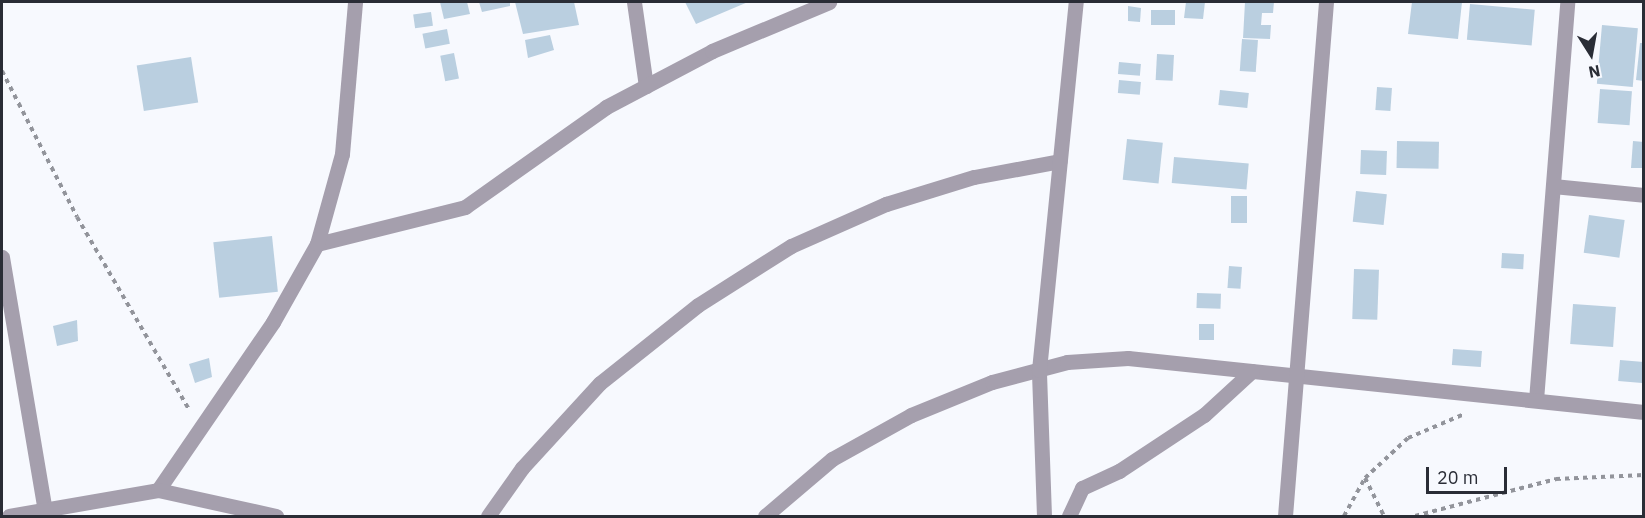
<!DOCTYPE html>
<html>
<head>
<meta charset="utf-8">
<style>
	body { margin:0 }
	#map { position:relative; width:1645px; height:518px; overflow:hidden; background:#f7f9fe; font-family:"IBM Plex Sans",sans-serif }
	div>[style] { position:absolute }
	.building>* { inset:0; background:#bacfe0; transform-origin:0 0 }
	.path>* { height:4px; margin-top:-2px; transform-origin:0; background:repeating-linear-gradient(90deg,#92949b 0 4.5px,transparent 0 9px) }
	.street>* { height:15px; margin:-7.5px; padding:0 7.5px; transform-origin:7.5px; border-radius:7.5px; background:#a59fad }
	span { translate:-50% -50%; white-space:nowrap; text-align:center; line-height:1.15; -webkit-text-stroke:4.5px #f7f9fe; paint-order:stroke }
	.frame { position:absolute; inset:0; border:3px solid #2a2d36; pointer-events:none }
	.north { position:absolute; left:1561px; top:24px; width:60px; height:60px; -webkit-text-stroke:4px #f7f9fe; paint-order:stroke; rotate:169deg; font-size:16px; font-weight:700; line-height:24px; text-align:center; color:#2a2d36 }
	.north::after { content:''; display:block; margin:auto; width:21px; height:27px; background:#2a2d36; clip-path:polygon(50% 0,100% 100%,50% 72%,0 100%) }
	.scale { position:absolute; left:1426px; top:467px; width:81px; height:27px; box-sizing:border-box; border:3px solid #2a2d36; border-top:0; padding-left:8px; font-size:18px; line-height:21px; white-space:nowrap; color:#2a2d36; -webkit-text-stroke:4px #f7f9fe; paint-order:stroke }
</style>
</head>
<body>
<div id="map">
	<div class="building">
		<div style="clip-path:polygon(440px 2px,467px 2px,470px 14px,444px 19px)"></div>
		<div style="clip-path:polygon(479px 2px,510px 2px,510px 6px,482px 12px)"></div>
		<div style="clip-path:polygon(515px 2px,574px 2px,579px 25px,523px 34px)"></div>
		<div style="clip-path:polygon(685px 2px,748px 2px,696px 24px)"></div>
		<div style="clip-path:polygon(1186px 2px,1205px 2px,1203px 19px,1184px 18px)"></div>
		<div style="clip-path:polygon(1245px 2px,1274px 2px,1273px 13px,1262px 13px,1261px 25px,1271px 25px,1270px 39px,1243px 38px)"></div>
		<div style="clip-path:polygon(1412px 2px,1462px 2px,1458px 39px,1408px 34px)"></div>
		<div style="left:1470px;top:4px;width:65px;height:36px;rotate:5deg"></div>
		<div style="clip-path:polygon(1128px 6px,1141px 8px,1140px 22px,1128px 21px)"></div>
		<div style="left:1151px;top:10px;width:24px;height:15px"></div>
		<div style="left:431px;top:12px;width:14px;height:18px;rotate:82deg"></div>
		<div style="left:1602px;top:25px;width:36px;height:59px;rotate:5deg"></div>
		<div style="left:447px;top:29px;width:15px;height:25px;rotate:79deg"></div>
		<div style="clip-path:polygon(550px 35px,554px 50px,528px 58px,525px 40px)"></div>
		<div style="left:1242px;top:39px;width:16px;height:32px;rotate:4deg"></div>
		<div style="clip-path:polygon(1640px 43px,1644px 43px,1644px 81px,1636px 80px)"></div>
		<div style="left:454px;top:53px;width:26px;height:14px;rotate:79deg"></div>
		<div style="left:1157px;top:54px;width:17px;height:26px;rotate:3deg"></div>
		<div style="left:191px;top:57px;width:46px;height:55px;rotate:81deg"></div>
		<div style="left:1119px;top:62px;width:22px;height:12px;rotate:5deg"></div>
		<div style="left:1119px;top:80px;width:22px;height:13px;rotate:5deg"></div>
		<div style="left:1377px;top:87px;width:15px;height:23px;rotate:4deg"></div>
		<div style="left:1600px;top:89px;width:32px;height:34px;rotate:4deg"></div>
		<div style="left:1220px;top:90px;width:29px;height:15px;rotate:6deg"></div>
		<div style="left:1127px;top:139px;width:36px;height:41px;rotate:6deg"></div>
		<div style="left:1397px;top:141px;width:42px;height:27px;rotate:1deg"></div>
		<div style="clip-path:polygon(1633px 141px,1644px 142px,1644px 168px,1631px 168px)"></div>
		<div style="left:1361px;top:150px;width:26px;height:24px;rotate:2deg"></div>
		<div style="left:1174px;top:157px;width:75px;height:26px;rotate:5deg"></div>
		<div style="left:1356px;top:191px;width:31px;height:31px;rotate:6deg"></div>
		<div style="left:1231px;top:196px;width:16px;height:27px"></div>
		<div style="left:1589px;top:215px;width:36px;height:38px;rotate:8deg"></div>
		<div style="left:272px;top:236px;width:56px;height:59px;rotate:84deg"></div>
		<div style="left:1502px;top:253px;width:22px;height:15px;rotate:3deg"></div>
		<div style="left:1229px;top:266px;width:13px;height:22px;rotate:4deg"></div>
		<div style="left:1354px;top:269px;width:25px;height:50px;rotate:2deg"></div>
		<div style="left:1197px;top:293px;width:24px;height:15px;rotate:2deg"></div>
		<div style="left:1573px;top:304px;width:43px;height:40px;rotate:4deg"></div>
		<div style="clip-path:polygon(77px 320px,78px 341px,57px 346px,53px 326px)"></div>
		<div style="left:1199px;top:324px;width:15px;height:16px"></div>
		<div style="left:1453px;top:349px;width:29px;height:16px;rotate:4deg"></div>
		<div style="clip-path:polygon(209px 358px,212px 377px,195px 383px,189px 364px)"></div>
		<div style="left:1620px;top:360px;width:24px;height:21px;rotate:5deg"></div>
	</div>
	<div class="path">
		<div style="left:2px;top:71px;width:164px;rotate:62.8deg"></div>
		<div style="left:77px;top:217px;width:221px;rotate:59.8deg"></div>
		<div style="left:1365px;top:478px;width:42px;rotate:63.4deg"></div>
		<div style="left:1344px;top:516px;width:43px;rotate:-61.1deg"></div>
		<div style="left:1365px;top:478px;width:59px;rotate:-42.9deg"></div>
		<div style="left:1408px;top:438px;width:59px;rotate:-23.1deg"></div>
		<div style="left:1415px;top:516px;width:146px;rotate:-14.7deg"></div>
		<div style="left:1556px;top:479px;width:88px;rotate:-2.6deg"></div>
	</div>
	<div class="street">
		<div style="left:634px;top:2px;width:85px;rotate:81.9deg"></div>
		<div style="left:1553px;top:186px;width:91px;rotate:5.6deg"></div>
		<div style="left:317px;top:244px;width:153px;rotate:-14deg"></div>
		<div style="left:465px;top:207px;width:173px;rotate:-35.3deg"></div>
		<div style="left:606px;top:107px;width:120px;rotate:-27.8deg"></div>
		<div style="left:712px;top:51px;width:127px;rotate:-22.7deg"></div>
		<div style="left:2px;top:257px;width:263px;rotate:80.4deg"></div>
		<div style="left:1536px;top:400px;width:399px;rotate:-85.5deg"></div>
		<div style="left:158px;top:490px;width:204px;rotate:-55.6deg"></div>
		<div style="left:273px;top:322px;width:90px;rotate:-60.6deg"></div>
		<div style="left:317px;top:244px;width:93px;rotate:-74.5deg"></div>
		<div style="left:342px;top:154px;width:153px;rotate:-85.1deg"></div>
		<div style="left:9px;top:516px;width:151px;rotate:-9.9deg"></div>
		<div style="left:158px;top:490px;width:121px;rotate:12.4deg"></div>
		<div style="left:488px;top:516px;width:59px;rotate:-54.7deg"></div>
		<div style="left:522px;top:468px;width:115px;rotate:-47.5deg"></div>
		<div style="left:600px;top:383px;width:125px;rotate:-38.5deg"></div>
		<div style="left:698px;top:305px;width:110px;rotate:-32.4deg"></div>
		<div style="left:791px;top:246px;width:104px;rotate:-23.9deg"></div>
		<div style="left:886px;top:204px;width:92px;rotate:-17.1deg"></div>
		<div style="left:974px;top:177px;width:87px;rotate:-10.5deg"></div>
		<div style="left:765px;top:516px;width:88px;rotate:-40.4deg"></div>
		<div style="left:832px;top:459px;width:90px;rotate:-29.1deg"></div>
		<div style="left:911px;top:415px;width:87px;rotate:-22.2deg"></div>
		<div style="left:992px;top:382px;width:78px;rotate:-14.9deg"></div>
		<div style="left:1067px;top:362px;width:61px;rotate:-3.8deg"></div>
		<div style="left:1128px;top:358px;width:519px;rotate:5.97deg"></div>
		<div style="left:1044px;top:516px;width:146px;rotate:-92deg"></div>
		<div style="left:1039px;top:370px;width:370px;rotate:-84.3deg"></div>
		<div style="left:1069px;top:516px;width:31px;rotate:-65deg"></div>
		<div style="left:1082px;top:488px;width:41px;rotate:-24.7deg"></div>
		<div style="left:1119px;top:471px;width:102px;rotate:-33.4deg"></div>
		<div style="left:1204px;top:415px;width:65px;rotate:-42.5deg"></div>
		<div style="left:1285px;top:516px;width:516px;rotate:-85.44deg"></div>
	</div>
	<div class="frame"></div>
	<div class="north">N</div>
	<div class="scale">20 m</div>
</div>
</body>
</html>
